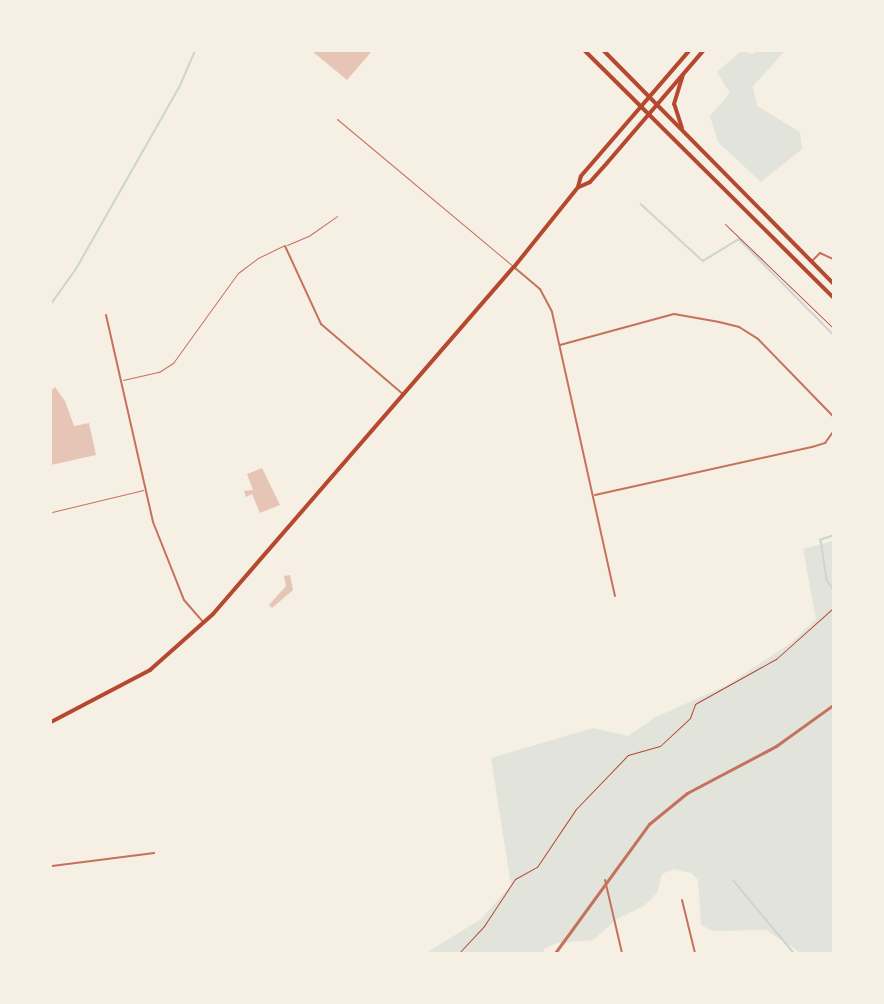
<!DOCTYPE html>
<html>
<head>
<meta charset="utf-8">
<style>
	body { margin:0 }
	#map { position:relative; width:884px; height:1004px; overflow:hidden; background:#f6efe4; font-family:"Public Sans",sans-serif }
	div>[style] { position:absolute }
	.green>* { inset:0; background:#e2e4dc }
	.stream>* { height:1.5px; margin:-0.75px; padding:0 0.75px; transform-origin:0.75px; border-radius:0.75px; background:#c9d6d2 }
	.building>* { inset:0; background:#e6c5b7 }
	.path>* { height:1px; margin:-0.5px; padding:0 0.5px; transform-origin:0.5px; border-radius:0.5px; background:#b5482f }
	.service>* { height:1px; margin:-0.5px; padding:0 0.5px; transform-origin:0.5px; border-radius:0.5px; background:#c5725c }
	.minor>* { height:2px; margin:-1px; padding:0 1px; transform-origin:1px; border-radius:1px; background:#c5725c }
	.tertiary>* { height:3px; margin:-1.5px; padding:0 1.5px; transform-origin:1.5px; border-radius:1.5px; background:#c5725c }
	.primary>* { height:4px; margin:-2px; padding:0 2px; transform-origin:2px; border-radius:2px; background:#b5482f }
	.trunk>* { height:4px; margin:-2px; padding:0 2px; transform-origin:2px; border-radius:2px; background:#b5482f }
	span { translate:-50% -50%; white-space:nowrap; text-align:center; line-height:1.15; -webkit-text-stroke:6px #f6efe4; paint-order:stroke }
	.frame { position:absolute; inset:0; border:52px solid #f6efe4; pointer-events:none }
</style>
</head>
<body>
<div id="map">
	<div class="green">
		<div style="clip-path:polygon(741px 51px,753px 54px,755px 51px,785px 51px,753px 86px,757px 106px,800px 132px,802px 149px,761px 182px,718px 142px,710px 116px,730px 93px,717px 72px)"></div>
		<div style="clip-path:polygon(833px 541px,833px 953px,801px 953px,766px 930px,713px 931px,701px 925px,698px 880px,691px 873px,674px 869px,662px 874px,657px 893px,644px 906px,617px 919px,593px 940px,558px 943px,545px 948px,543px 953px,426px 953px,481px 919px,511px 885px,491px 758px,593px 728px,628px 736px,654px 718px,727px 685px,791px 643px,816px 619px,803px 549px)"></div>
	</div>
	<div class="stream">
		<div style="left:641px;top:204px;width:84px;rotate:42.6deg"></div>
		<div style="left:703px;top:261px;width:42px;rotate:-31.4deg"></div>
		<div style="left:739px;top:239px;width:134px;rotate:45.3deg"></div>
		<div style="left:51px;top:304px;width:43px;rotate:-54.5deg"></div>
		<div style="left:76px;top:269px;width:208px;rotate:-60.4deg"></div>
		<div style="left:179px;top:88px;width:40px;rotate:-66.6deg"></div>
		<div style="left:833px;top:536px;width:13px;rotate:162deg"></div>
		<div style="left:821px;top:540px;width:40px;rotate:81.5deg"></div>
		<div style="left:827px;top:580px;width:11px;rotate:56deg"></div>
		<div style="left:734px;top:881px;width:94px;rotate:50.2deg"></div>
	</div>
	<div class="building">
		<div style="clip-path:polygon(312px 51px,372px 51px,347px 80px)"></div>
		<div style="clip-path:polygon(55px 387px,65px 401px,74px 426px,89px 423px,96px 455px,51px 465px,51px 391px)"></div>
		<div style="clip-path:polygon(262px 468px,280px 505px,260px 513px,252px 494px,246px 497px,244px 491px,253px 490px,247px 474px)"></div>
		<div style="clip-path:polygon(290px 575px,293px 590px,272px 608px,269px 605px,286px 586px,284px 576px)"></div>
	</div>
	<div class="path">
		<div style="left:725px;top:224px;width:150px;rotate:43.9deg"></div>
		<div style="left:459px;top:953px;width:37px;rotate:-47deg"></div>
		<div style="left:484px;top:926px;width:56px;rotate:-56.6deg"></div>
		<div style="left:515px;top:879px;width:25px;rotate:-29deg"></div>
		<div style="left:537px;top:867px;width:70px;rotate:-56.1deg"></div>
		<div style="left:576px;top:809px;width:75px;rotate:-46.1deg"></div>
		<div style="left:628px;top:755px;width:33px;rotate:-16deg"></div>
		<div style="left:660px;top:746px;width:41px;rotate:-43deg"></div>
		<div style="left:690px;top:718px;width:15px;rotate:-70deg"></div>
		<div style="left:695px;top:704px;width:93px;rotate:-29.1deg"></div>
		<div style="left:776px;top:659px;width:76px;rotate:-41.8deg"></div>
	</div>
	<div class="service">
		<div style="left:337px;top:119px;width:229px;rotate:39.9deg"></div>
		<div style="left:287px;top:245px;width:25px;rotate:-23deg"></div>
		<div style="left:310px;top:235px;width:33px;rotate:-35deg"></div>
		<div style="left:123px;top:380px;width:37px;rotate:-13deg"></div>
		<div style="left:159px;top:372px;width:17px;rotate:-33deg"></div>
		<div style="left:173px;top:363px;width:111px;rotate:-54.2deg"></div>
		<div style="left:238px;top:273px;width:25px;rotate:-37deg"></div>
		<div style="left:258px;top:258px;width:28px;rotate:-26deg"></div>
		<div style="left:52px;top:512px;width:94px;rotate:-13.6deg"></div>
	</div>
	<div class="minor">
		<div style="left:285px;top:246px;width:86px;rotate:65.2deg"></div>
		<div style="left:321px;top:324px;width:108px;rotate:40.5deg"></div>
		<div style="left:811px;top:262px;width:13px;rotate:-45deg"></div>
		<div style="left:820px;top:253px;width:14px;rotate:25deg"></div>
		<div style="left:515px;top:268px;width:33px;rotate:40deg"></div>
		<div style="left:540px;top:289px;width:26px;rotate:62deg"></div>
		<div style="left:552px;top:312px;width:291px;rotate:77.5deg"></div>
		<div style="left:106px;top:315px;width:212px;rotate:77.2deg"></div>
		<div style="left:153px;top:522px;width:84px;rotate:68.3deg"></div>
		<div style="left:184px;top:600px;width:30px;rotate:49deg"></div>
		<div style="left:560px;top:345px;width:118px;rotate:-15.2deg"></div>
		<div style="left:674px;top:314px;width:46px;rotate:10.1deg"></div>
		<div style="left:719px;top:322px;width:21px;rotate:14deg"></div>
		<div style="left:739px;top:327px;width:22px;rotate:32deg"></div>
		<div style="left:758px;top:339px;width:107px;rotate:45.8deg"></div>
		<div style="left:595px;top:495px;width:222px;rotate:-12.5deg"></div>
		<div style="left:812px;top:447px;width:14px;rotate:-17deg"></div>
		<div style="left:825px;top:443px;width:14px;rotate:-54deg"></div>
		<div style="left:51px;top:858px;width:18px;rotate:90deg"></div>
		<div style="left:52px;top:866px;width:103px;rotate:-7.3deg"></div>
		<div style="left:605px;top:880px;width:75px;rotate:76.9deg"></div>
		<div style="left:682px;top:900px;width:55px;rotate:76.2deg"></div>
	</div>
	<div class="tertiary">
		<div style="left:555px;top:953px;width:160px;rotate:-53.9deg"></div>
		<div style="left:649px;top:824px;width:49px;rotate:-39.2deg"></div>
		<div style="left:687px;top:793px;width:101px;rotate:-27.8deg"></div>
		<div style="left:776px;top:746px;width:70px;rotate:-35.7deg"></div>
	</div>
	<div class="primary">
		<div style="left:579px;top:187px;width:12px;rotate:-24deg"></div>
		<div style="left:590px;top:182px;width:25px;rotate:-48deg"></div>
		<div style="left:607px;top:163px;width:148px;rotate:-49.4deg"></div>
		<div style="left:51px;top:722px;width:112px;rotate:-27.7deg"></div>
		<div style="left:150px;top:670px;width:84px;rotate:-41.6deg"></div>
		<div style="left:213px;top:614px;width:459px;rotate:-49.1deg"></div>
		<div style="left:514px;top:267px;width:102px;rotate:-51.3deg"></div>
		<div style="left:578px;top:187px;width:11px;rotate:-75deg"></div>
		<div style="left:581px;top:176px;width:165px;rotate:-49.2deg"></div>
	</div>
	<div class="trunk">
		<div style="left:585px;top:51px;width:349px;rotate:44.8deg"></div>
		<div style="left:604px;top:51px;width:326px;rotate:45.4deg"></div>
		<div style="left:682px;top:128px;width:25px;rotate:-108deg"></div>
		<div style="left:674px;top:104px;width:30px;rotate:-73deg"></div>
	</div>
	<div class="frame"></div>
</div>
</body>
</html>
